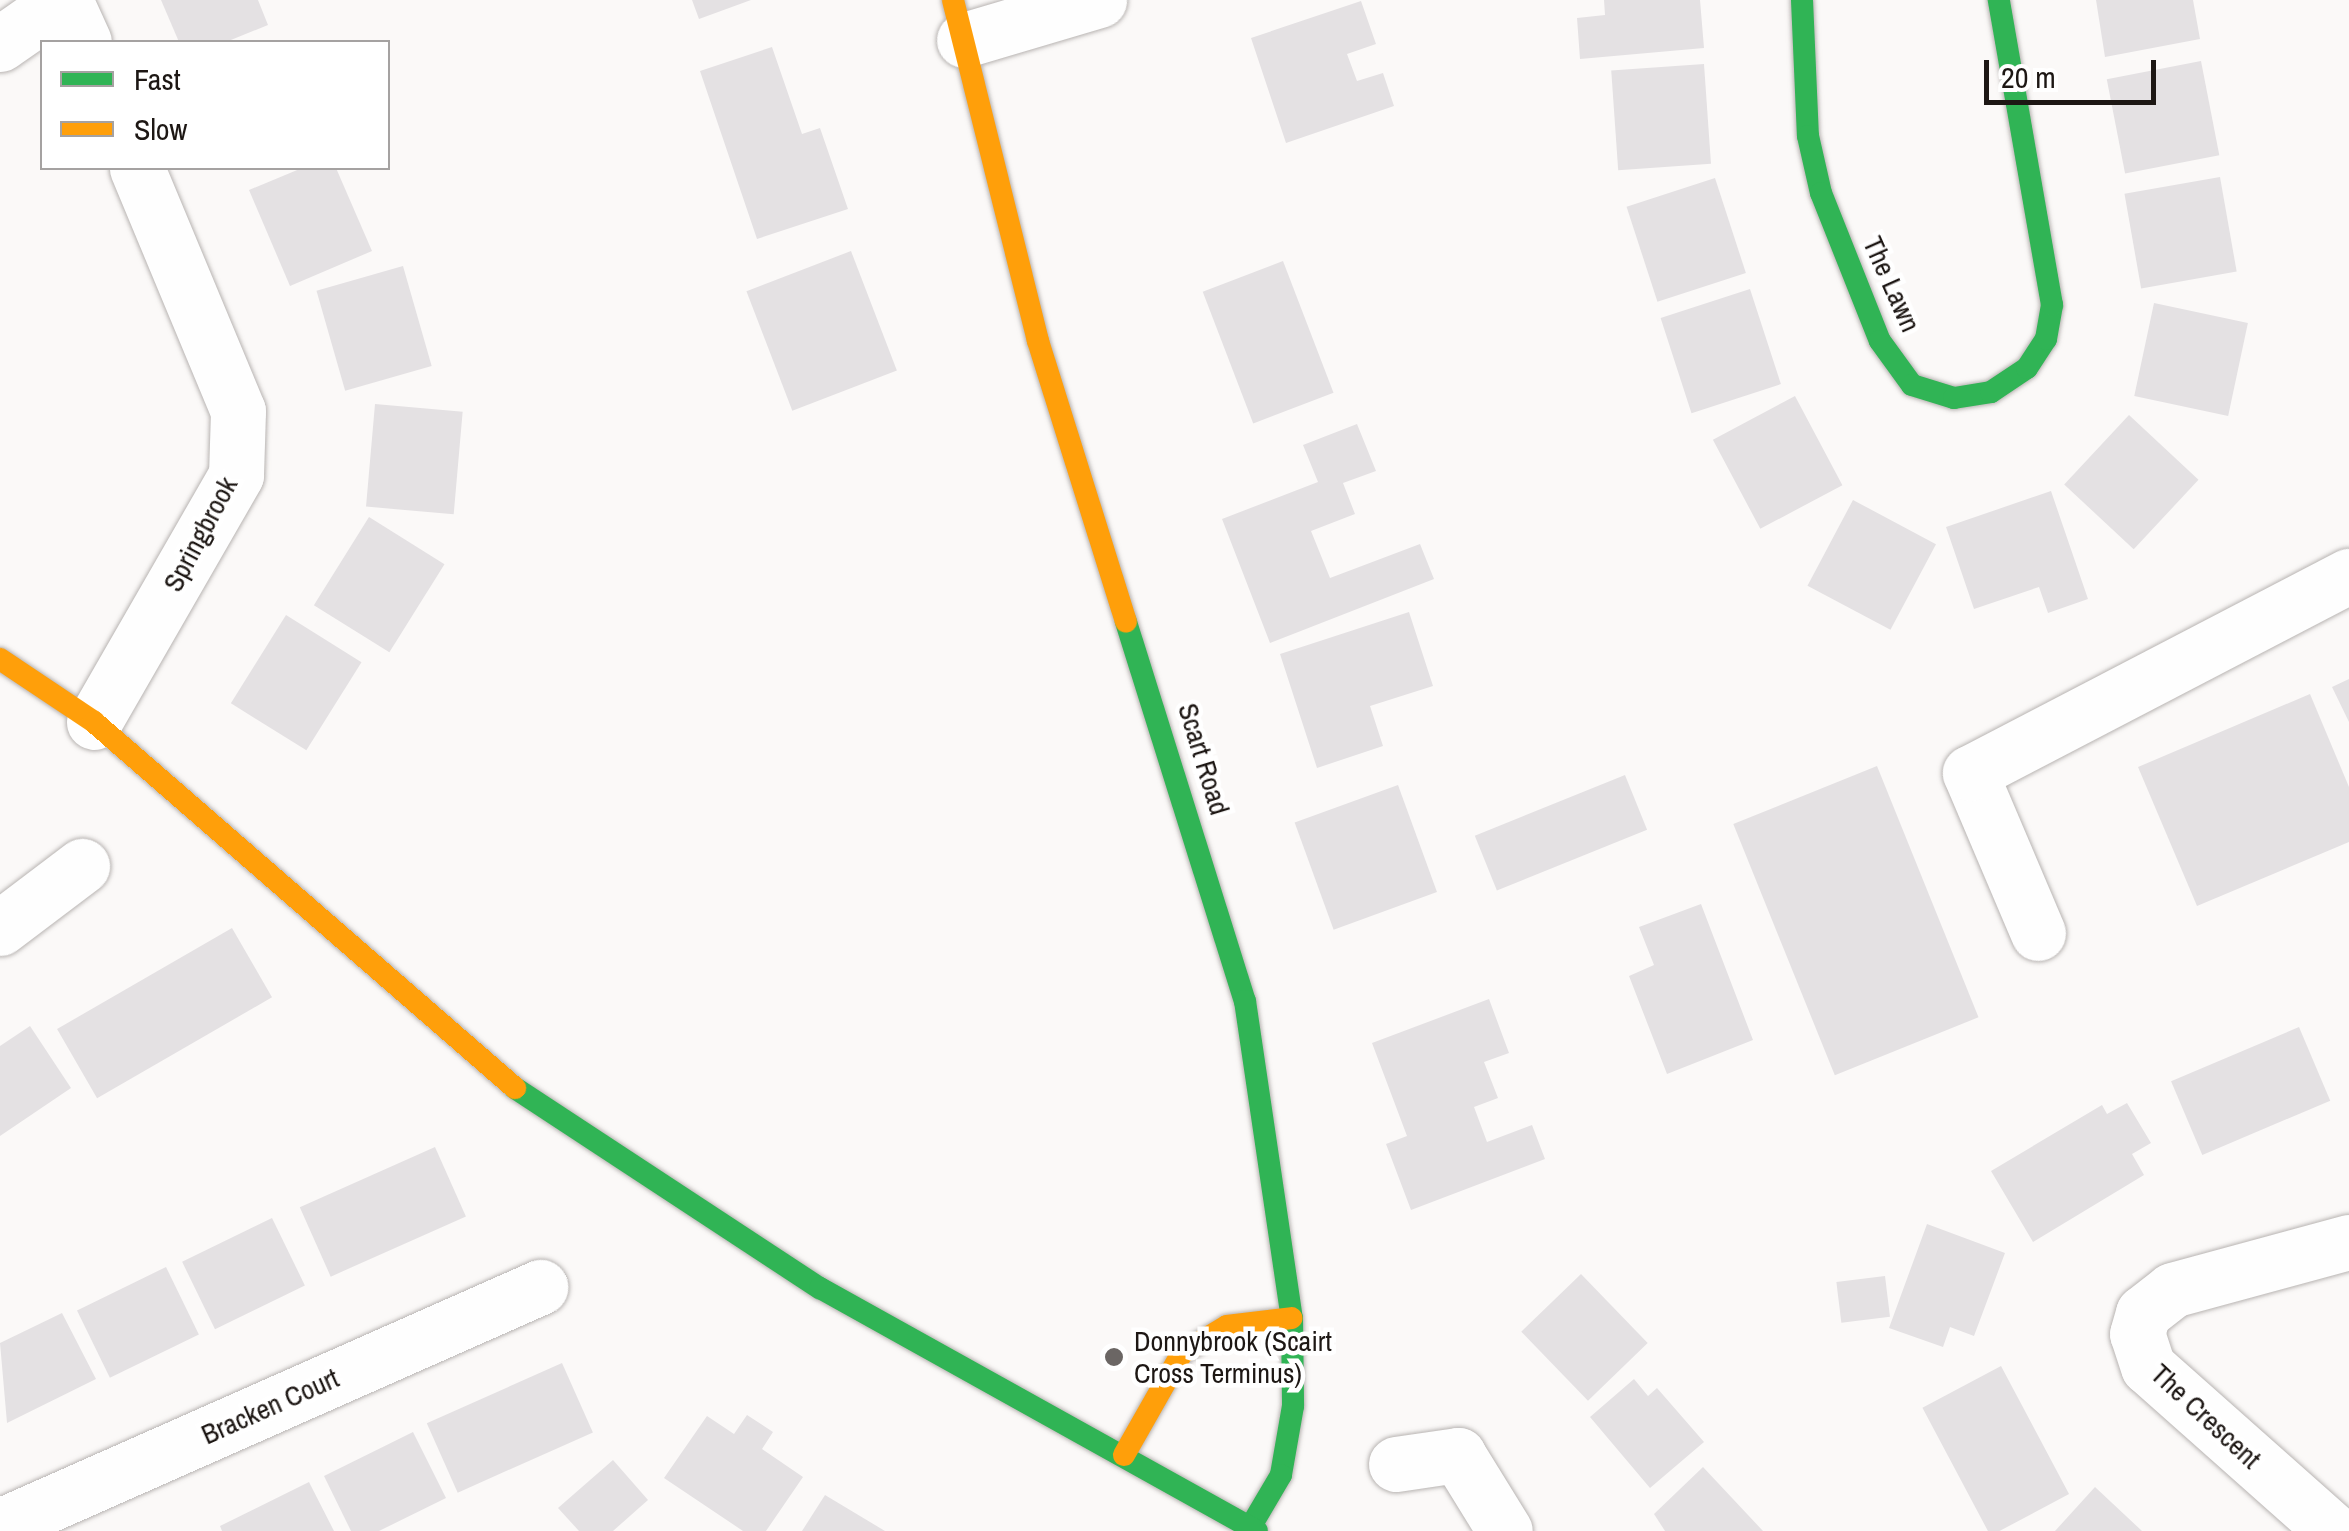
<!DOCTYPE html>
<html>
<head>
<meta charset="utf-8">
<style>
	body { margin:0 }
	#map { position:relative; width:2349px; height:1531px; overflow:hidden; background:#fbf9f8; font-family:"Archivo Narrow",sans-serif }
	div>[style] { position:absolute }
	.building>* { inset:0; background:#e4e1e3; transform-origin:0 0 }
	.roads { filter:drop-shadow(0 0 2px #b8b4b2) drop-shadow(0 0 2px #b8b4b2) }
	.street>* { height:55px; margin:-27.5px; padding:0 27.5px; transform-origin:27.5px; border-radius:27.5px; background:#fefefe }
	.fast>* { height:22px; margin:-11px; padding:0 11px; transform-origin:11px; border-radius:11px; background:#30b455 }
	.slow>* { height:22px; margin:-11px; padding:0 11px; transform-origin:11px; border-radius:11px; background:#ff9f0a }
	.dots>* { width:28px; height:28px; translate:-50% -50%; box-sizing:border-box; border:5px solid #fff; border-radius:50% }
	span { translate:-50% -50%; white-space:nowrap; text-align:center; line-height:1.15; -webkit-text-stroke:9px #fff; paint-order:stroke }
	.street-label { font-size:28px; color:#1d1714 }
	.poi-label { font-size:28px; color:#1d1714 }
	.left { translate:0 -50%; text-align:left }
	.legend { position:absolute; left:40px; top:40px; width:350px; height:130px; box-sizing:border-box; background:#fff; border:2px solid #a5a2a1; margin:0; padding:12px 18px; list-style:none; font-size:30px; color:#1d1714 }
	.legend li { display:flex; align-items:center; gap:20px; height:50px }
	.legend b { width:50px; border:2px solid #a5a2a1 }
	.scale { position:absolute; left:1984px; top:60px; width:172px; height:45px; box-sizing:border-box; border:5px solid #1d1714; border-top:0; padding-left:12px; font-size:30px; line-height:35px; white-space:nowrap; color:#1d1714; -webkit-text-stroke:8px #fff; paint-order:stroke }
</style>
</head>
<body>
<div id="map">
	<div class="building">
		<div style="clip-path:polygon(161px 0,258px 0,268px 25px,226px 42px,179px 42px)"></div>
		<div style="clip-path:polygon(692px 0,751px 0,699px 19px)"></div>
		<div style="clip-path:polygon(1604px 0,1700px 0,1704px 48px,1580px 59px,1577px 18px,1605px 15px)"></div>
		<div style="clip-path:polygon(2096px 0,2193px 0,2200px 39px,2105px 57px)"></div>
		<div style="clip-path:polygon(1361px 1px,1376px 44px,1347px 54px,1357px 81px,1383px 73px,1394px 106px,1286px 143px,1251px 38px)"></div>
		<div style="clip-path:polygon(772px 47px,802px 134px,820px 128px,848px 209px,757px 239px,700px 71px)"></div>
		<div style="left:2201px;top:61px;width:96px;height:96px;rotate:79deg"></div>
		<div style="left:1704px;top:64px;width:100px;height:93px;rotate:86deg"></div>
		<div style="clip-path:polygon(302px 168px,336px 168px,372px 251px,290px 286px,249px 190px)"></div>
		<div style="left:2220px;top:177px;width:96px;height:97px;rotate:80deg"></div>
		<div style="left:1715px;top:178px;width:100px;height:93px;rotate:72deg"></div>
		<div style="left:851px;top:251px;width:128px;height:112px;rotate:69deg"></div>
		<div style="left:1283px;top:261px;width:141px;height:86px;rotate:69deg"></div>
		<div style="left:403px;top:266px;width:104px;height:90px;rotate:74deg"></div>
		<div style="left:1750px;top:289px;width:100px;height:94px;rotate:72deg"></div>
		<div style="left:2154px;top:303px;width:96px;height:95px;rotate:12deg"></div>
		<div style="left:1795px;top:396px;width:101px;height:93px;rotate:62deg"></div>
		<div style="left:375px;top:404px;width:88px;height:103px;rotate:5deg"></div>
		<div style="left:2129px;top:415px;width:95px;height:95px;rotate:43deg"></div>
		<div style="clip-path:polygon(1357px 424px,1376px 471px,1343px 483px,1355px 514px,1311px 531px,1330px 578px,1420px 544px,1434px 579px,1270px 643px,1222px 519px,1318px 482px,1303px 445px)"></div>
		<div style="clip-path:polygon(2051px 491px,2088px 599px,2048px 613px,2039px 587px,1974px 609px,1946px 527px)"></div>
		<div style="left:1853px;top:500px;width:94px;height:97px;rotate:28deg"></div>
		<div style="left:369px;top:517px;width:89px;height:104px;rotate:32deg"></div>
		<div style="clip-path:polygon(1409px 612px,1433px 686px,1370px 706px,1383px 746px,1317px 768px,1280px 654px)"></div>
		<div style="left:286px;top:615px;width:89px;height:104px;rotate:32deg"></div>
		<div style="clip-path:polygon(2349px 679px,2349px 722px,2332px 687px)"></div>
		<div style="clip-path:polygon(2310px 694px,2349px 787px,2349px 842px,2197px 906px,2138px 767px)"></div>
		<div style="left:1877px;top:766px;width:271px;height:155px;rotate:68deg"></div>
		<div style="left:1625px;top:775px;width:59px;height:162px;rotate:68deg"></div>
		<div style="left:1398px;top:785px;width:114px;height:110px;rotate:70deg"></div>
		<div style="clip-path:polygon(1701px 904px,1753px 1040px,1667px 1074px,1629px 976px,1654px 965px,1639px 927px)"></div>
		<div style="left:232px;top:928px;width:80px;height:202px;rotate:60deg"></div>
		<div style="clip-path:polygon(1489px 999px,1509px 1053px,1484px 1062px,1498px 1098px,1474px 1107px,1487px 1142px,1532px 1125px,1545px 1159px,1411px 1210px,1386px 1144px,1407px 1136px,1372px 1043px)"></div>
		<div style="clip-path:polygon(30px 1026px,71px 1088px,0 1136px,0 1046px)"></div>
		<div style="left:2299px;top:1027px;width:80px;height:139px;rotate:67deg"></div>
		<div style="clip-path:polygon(2127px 1103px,2151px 1143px,2132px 1154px,2144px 1175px,2033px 1242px,1991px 1171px,2102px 1105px,2107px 1114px)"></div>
		<div style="left:435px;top:1147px;width:76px;height:148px;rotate:66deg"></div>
		<div style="left:272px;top:1218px;width:75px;height:100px;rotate:64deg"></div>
		<div style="clip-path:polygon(1927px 1224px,2005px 1253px,1974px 1336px,1950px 1327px,1943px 1347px,1889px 1328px)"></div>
		<div style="left:166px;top:1267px;width:75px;height:99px;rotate:64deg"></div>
		<div style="left:1581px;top:1274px;width:96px;height:83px;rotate:46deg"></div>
		<div style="left:1885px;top:1276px;width:41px;height:49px;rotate:83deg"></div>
		<div style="clip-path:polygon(62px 1313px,96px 1379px,7px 1423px,0 1343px)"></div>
		<div style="left:562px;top:1363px;width:76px;height:148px;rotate:66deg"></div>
		<div style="left:2001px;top:1366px;width:145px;height:89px;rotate:62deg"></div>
		<div style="clip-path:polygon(1634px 1379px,1648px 1396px,1657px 1388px,1704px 1442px,1650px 1488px,1590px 1417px)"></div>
		<div style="clip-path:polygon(747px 1415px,773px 1432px,762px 1449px,803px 1477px,766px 1531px,743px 1531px,664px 1478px,707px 1416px,734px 1434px)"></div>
		<div style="clip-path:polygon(413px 1432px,446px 1498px,379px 1531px,351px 1531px,324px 1476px)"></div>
		<div style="clip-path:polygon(613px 1460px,648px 1500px,613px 1531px,579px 1531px,558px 1508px)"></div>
		<div style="clip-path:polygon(1703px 1467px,1763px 1531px,1665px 1531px,1654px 1514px)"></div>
		<div style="clip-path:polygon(309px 1482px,334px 1531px,222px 1531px,220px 1526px)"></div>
		<div style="clip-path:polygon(2095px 1487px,2142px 1531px,2055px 1531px)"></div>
		<div style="clip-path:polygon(825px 1495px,885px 1531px,802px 1531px)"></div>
	</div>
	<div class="roads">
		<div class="street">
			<div style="left:65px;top:0;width:46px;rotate:65.7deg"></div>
			<div style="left:964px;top:40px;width:141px;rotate:-16.5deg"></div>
			<div style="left:0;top:44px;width:77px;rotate:-34.9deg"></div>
			<div style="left:94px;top:722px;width:285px;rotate:-60.1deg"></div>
			<div style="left:236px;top:475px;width:64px;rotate:-88.2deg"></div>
			<div style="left:238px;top:411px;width:263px;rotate:-112.6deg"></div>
			<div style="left:0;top:928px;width:103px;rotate:-37.1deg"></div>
			<div style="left:2038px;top:933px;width:174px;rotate:-113deg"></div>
			<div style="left:1970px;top:773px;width:427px;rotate:-27.5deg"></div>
			<div style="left:1396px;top:1464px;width:63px;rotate:-8.3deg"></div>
			<div style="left:1458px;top:1455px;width:89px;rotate:58.3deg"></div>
			<div style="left:0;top:1526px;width:591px;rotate:-23.87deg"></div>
			<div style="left:2333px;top:1531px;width:247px;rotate:-138.4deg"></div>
			<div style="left:2148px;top:1367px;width:35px;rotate:-108deg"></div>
			<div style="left:2137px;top:1334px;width:22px;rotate:-74deg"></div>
			<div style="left:2143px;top:1313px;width:37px;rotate:-38deg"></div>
			<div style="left:2172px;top:1290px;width:183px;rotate:-15.2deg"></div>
		</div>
		<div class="fast">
			<div style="left:1802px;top:0;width:136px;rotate:87.5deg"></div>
			<div style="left:1808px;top:136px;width:58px;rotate:77.2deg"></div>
			<div style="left:1821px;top:193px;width:159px;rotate:68.3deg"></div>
			<div style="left:1880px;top:341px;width:54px;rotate:54deg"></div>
			<div style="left:1912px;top:385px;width:44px;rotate:17.2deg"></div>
			<div style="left:1954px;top:398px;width:37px;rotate:-9deg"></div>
			<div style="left:1991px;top:392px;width:43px;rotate:-33.7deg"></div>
			<div style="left:2027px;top:368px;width:35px;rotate:-57deg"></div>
			<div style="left:2046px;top:339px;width:35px;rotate:-80deg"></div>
			<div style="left:2052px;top:305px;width:310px;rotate:-99.9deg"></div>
			<div style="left:1126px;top:622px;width:397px;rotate:72.6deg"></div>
			<div style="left:1245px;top:1001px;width:320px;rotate:81.6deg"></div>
			<div style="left:1292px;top:1318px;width:88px;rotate:89.3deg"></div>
			<div style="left:1293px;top:1406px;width:70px;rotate:99.9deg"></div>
			<div style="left:1281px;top:1475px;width:59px;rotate:120.5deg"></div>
			<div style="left:515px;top:1088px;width:365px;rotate:33.3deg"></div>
			<div style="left:820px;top:1288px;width:500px;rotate:29.08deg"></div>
		</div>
		<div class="slow">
			<div style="left:953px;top:0;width:351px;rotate:76deg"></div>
			<div style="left:1038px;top:341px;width:294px;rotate:72.6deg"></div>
			<div style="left:0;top:659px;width:113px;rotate:33.8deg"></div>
			<div style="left:94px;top:722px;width:558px;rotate:41deg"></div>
			<div style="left:1124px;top:1455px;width:117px;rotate:-60.4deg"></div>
			<div style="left:1182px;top:1353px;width:52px;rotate:-31deg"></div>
			<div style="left:1227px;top:1326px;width:65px;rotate:-7deg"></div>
		</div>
	</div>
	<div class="dots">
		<div style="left:1114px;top:1357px;background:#6b6664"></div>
	</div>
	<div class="street-label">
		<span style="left:1892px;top:284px;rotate:66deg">The Lawn</span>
		<span style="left:200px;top:534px;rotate:-62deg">Springbrook</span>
		<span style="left:1204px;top:759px;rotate:73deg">Scart Road</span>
		<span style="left:270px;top:1406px;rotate:-24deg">Bracken Court</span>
		<span style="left:2206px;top:1416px;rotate:43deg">The Crescent</span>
	</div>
	<div class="poi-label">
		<span class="left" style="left:1134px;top:1357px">Donnybrook (Scairt<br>Cross Terminus)</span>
	</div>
	<ul class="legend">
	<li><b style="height:12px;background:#30b455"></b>Fast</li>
	<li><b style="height:12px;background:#ff9f0a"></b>Slow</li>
	</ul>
	<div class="scale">20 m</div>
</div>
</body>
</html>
